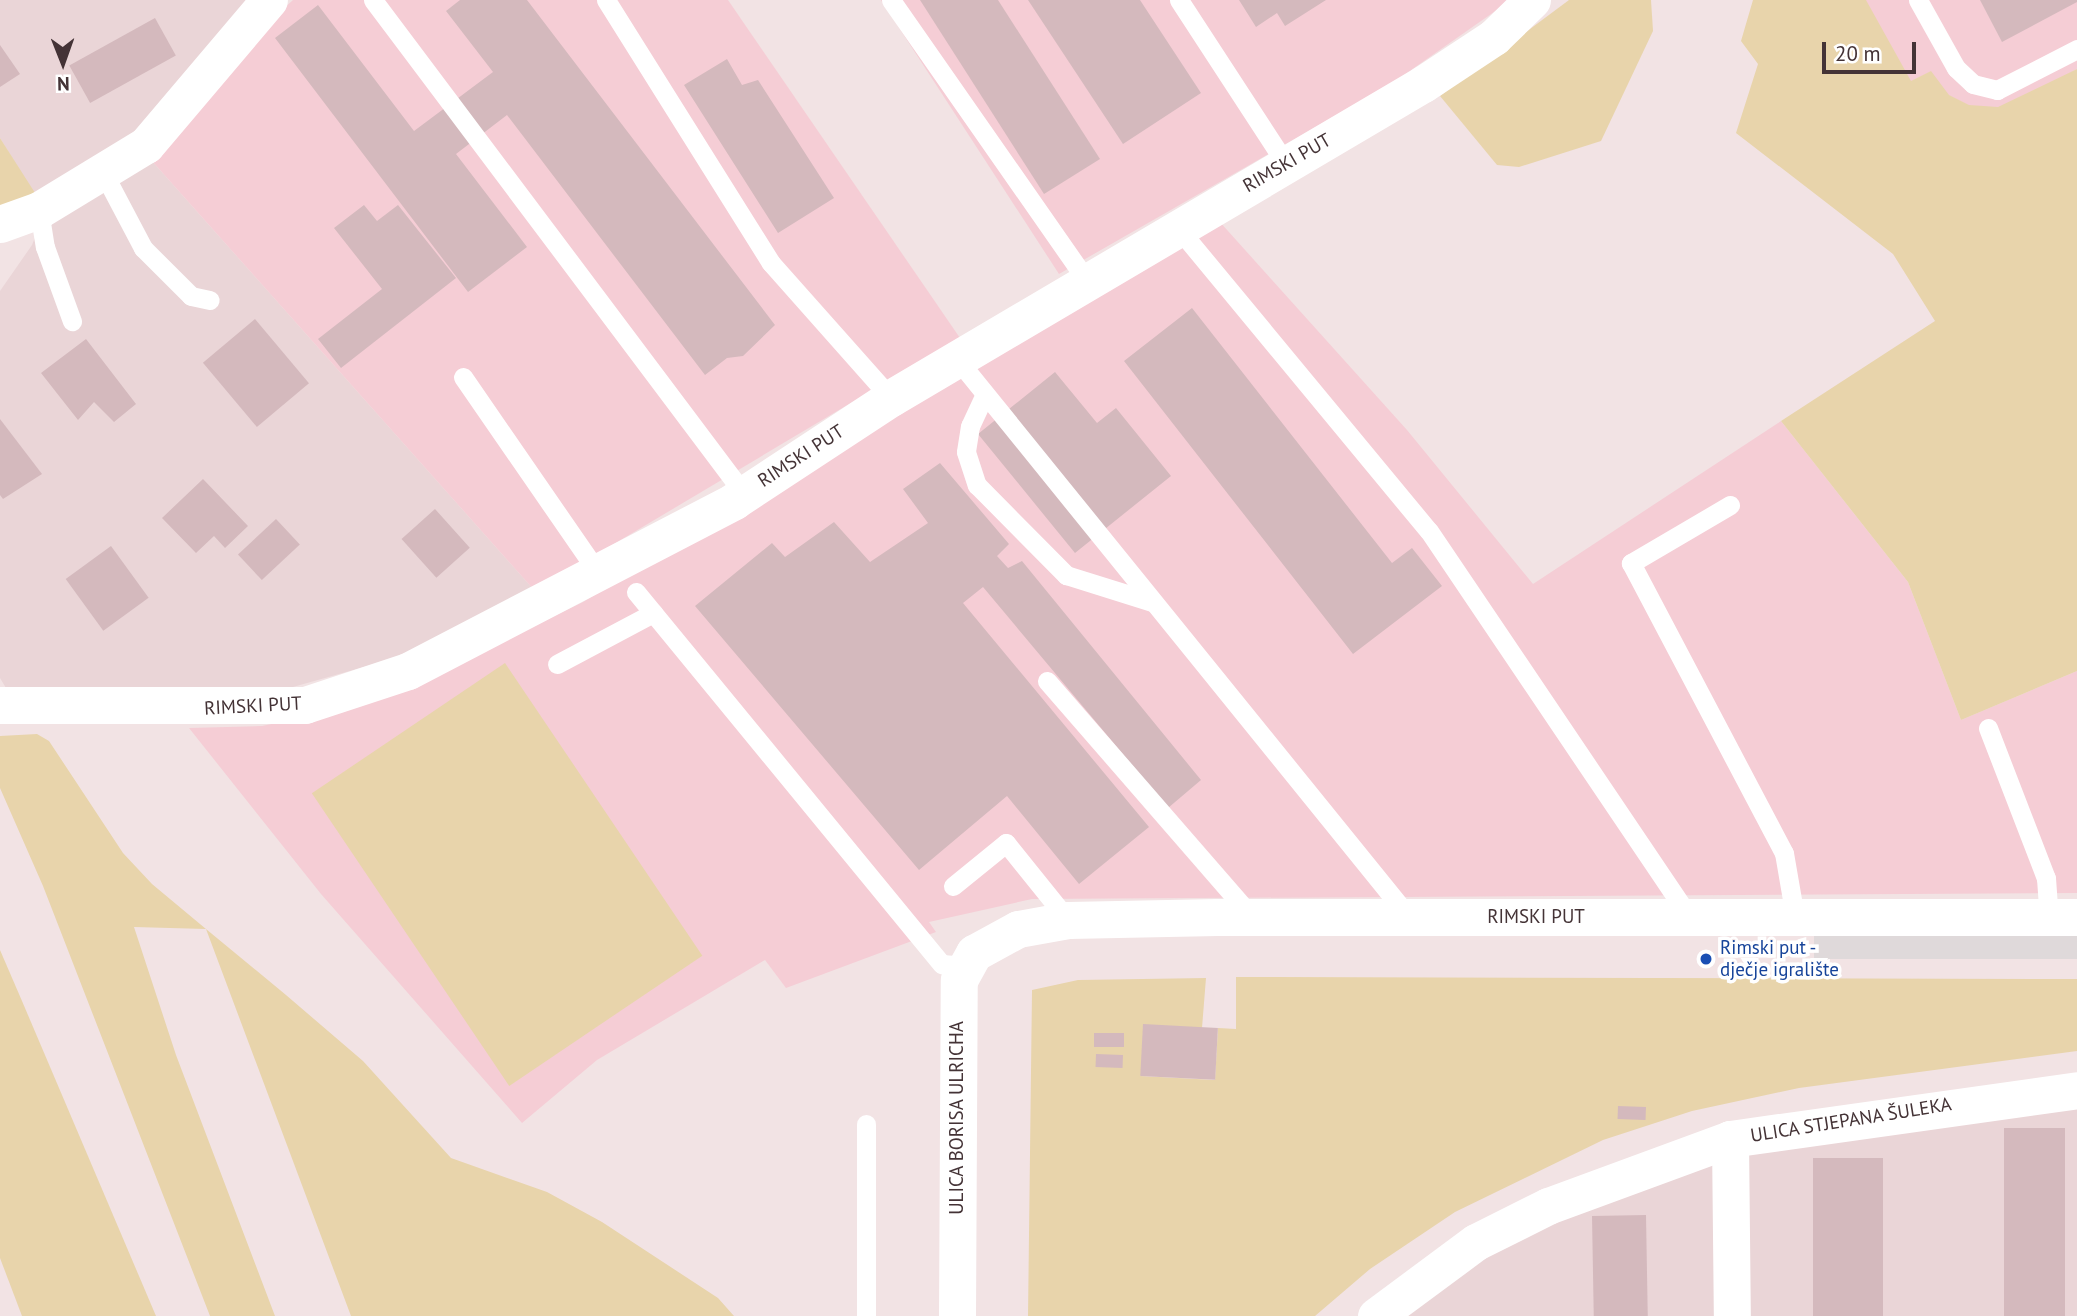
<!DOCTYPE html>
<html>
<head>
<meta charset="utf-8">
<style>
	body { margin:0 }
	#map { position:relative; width:2077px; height:1316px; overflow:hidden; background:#f2e3e4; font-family:"PT Sans",sans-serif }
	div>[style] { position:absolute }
	.residential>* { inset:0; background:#ead5d7 }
	.commercial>* { inset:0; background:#f5cdd5 }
	.green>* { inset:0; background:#e8d4ab; transform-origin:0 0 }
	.parking>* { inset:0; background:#dfd9da; transform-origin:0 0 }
	.building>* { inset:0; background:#d4b9bd; transform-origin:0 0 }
	.lane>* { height:19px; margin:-9.5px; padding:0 9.5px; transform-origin:9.5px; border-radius:9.5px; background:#fff }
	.street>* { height:37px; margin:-18.5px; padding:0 18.5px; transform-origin:18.5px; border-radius:18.5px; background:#fff }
	.dots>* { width:19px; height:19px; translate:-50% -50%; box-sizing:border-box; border:4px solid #fff; border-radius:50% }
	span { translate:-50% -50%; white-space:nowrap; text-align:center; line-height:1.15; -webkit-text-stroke:7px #fff; paint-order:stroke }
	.street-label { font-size:19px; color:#443336 }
	.transit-label { font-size:19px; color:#164399 }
	.left { translate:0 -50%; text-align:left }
	.north { position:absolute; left:28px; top:28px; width:70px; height:70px; -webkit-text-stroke:5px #fff; paint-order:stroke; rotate:179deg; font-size:19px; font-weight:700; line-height:28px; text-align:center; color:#443336 }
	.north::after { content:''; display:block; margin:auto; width:24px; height:32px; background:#443336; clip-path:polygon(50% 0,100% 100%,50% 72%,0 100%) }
	.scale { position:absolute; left:1822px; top:42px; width:94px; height:32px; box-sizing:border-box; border:4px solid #443336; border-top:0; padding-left:9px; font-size:21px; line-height:24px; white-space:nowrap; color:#443336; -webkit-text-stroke:5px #fff; paint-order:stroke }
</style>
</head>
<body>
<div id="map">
	<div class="residential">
		<div style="clip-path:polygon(0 0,249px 0,152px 161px,535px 591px,410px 654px,261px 696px,202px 699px,6px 688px,0 678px,0 291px,32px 245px,45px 212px,0 138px)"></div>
		<div style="clip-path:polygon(2077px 1105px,2077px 1316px,1397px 1316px,1435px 1286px,1562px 1214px,1680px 1171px,1808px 1141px)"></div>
	</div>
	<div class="commercial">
		<div style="clip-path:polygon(293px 0,728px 0,960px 338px,535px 591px,152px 161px,256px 34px)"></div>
		<div style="clip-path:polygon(881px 0,1511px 0,1394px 82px,1059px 274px)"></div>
		<div style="clip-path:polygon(1770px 0,2077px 0,2077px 69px,1913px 159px)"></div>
		<div style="clip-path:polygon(1219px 221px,1407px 430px,1533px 584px,1781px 421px,1908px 582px,1961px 720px,2077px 671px,2077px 893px,1032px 899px,929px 922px,936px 932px,786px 988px,765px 960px,597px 1060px,522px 1123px,321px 894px,189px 728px,262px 726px,314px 715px,451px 667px,583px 602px)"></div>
	</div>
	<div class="green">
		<div style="clip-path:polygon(1569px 0,1651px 0,1653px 31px,1601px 141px,1519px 167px,1497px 165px,1440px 96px)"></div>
		<div style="clip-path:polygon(1753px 0,1866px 0,1911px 81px,1931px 71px,1949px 95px,1969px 105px,1998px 107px,2077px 69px,2077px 671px,1961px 720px,1908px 582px,1781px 421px,1935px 321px,1893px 254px,1736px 133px,1758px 64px,1741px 41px)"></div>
		<div style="clip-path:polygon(0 138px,37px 196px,0 207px)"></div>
		<div style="left:505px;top:663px;width:353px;height:233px;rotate:56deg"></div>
		<div style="clip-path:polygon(37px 734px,49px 741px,123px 853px,152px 884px,206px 929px,286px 995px,363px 1061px,451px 1158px,547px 1192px,602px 1222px,718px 1298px,734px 1316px,351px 1316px,206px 929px,134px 927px,176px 1055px,275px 1316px,210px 1316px,43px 886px,0 788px,0 736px)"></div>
		<div style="clip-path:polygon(0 950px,22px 1001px,156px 1316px,22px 1316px,0 1258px)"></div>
		<div style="clip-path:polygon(1236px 977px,2077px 979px,2077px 1051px,1799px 1088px,1692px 1111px,1603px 1140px,1455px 1212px,1370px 1269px,1315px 1316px,1028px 1316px,1032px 990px,1078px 980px,1206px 978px,1202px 1028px,1140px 1076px,1215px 1080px,1218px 1028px,1236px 1029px)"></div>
	</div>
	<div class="parking">
		<div style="left:1814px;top:936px;width:263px;height:23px"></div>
	</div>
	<div class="building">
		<div style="clip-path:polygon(460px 0,527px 0,775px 325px,743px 356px,727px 358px,705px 375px,507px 115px,456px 154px,527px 247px,468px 292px,275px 38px,318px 5px,414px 131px,493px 72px,446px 11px)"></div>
		<div style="clip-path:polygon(920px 0,998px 0,1100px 159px,1044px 194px)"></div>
		<div style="clip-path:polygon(1028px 0,1140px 0,1201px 93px,1123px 144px)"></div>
		<div style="clip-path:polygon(1239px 0,1326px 0,1285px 26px,1277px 13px,1256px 27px)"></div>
		<div style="clip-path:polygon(1980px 0,2077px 0,2077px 2px,2002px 42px)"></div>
		<div style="left:155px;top:18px;width:43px;height:98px;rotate:61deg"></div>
		<div style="clip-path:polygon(0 45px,20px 74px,0 87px)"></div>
		<div style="clip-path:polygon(727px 59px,742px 85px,758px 80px,834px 198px,778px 233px,684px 85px)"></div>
		<div style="clip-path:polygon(364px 205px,377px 221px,398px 205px,456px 278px,341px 368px,318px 339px,382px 289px,334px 228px)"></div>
		<div style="clip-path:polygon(1192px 308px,1392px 563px,1412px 548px,1442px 586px,1353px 654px,1124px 361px)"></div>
		<div style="left:255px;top:319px;width:84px;height:68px;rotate:50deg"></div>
		<div style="clip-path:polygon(86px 339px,136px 404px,114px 422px,94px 402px,78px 420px,41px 373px)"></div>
		<div style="clip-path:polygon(1055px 372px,1097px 423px,1116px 408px,1171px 476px,1075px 553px,978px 434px)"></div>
		<div style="clip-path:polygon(0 419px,42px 474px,3px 499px,0 495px)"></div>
		<div style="clip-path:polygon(940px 463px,1009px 544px,997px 556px,1008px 568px,1022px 561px,1201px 780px,1168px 808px,983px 587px,963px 603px,1149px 827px,1079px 884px,1007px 796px,919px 870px,695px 606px,772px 543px,785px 557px,834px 522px,870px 562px,928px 523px,903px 489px)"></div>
		<div style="clip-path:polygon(203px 479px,248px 526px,225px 548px,214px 536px,196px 553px,162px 518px)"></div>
		<div style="left:435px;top:509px;width:52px;height:45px;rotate:48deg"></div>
		<div style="left:276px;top:519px;width:35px;height:52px;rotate:47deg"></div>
		<div style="left:111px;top:546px;width:64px;height:56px;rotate:54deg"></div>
		<div style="left:1143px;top:1024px;width:75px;height:52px;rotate:3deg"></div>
		<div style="left:1094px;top:1033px;width:30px;height:14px"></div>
		<div style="left:1096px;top:1054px;width:27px;height:13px;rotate:2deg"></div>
		<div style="left:1618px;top:1106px;width:28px;height:13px;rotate:2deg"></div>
		<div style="left:2004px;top:1128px;width:61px;height:188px"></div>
		<div style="left:1813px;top:1158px;width:70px;height:158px"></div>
		<div style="left:1646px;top:1215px;width:101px;height:54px;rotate:89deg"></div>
	</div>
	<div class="lane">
		<div style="left:373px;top:0;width:618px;rotate:53.09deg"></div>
		<div style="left:606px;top:0;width:310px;rotate:57.9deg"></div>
		<div style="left:771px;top:263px;width:181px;rotate:48.4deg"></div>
		<div style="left:891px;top:0;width:341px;rotate:55.1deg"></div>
		<div style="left:1179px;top:0;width:196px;rotate:56.9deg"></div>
		<div style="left:1918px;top:0;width:78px;rotate:60.8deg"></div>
		<div style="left:1956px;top:68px;width:23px;rotate:43deg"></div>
		<div style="left:1973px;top:84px;width:25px;rotate:14deg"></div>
		<div style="left:1997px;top:90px;width:90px;rotate:-27.1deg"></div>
		<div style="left:104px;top:174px;width:84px;rotate:62.2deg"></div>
		<div style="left:143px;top:248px;width:68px;rotate:45deg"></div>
		<div style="left:191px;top:296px;width:19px;rotate:12deg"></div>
		<div style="left:39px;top:210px;width:37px;rotate:81deg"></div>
		<div style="left:45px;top:247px;width:79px;rotate:70deg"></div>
		<div style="left:1178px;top:228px;width:393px;rotate:50.4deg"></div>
		<div style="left:1429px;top:531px;width:465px;rotate:56deg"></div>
		<div style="left:957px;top:359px;width:717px;rotate:51deg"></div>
		<div style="left:463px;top:377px;width:239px;rotate:55.4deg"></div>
		<div style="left:985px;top:394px;width:35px;rotate:115deg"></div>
		<div style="left:970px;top:426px;width:26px;rotate:99deg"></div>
		<div style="left:966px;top:452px;width:35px;rotate:72deg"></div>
		<div style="left:977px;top:485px;width:127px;rotate:45.3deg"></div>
		<div style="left:1066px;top:575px;width:90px;rotate:17.4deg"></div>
		<div style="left:1730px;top:505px;width:115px;rotate:149.6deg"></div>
		<div style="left:1631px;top:563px;width:328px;rotate:62.2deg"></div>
		<div style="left:1784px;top:853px;width:65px;rotate:80.2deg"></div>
		<div style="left:636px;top:592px;width:482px;rotate:50.6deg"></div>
		<div style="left:942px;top:964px;width:21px;rotate:5deg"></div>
		<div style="left:557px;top:664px;width:109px;rotate:-28deg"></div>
		<div style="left:1047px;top:681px;width:313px;rotate:49deg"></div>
		<div style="left:1988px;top:728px;width:161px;rotate:68.9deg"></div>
		<div style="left:2046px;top:878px;width:39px;rotate:86deg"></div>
		<div style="left:953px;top:886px;width:68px;rotate:-39.1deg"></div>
		<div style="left:1006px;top:843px;width:99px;rotate:51.2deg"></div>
		<div style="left:866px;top:1316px;width:192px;rotate:-90deg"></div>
	</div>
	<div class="street">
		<div style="left:0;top:224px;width:41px;rotate:-19.7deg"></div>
		<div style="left:39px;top:210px;width:125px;rotate:-31.3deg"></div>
		<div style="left:146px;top:145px;width:190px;rotate:-49.7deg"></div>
		<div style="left:0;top:705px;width:305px"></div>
		<div style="left:305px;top:705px;width:108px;rotate:-18.3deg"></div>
		<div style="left:408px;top:671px;width:368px;rotate:-27.5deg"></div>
		<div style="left:734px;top:501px;width:188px;rotate:-33.3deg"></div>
		<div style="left:891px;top:398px;width:618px;rotate:-30.55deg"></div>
		<div style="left:1423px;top:84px;width:85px;rotate:-33.5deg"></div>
		<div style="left:1494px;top:37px;width:53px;rotate:-44.2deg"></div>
		<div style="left:1730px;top:1139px;width:177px;rotate:89.4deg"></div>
		<div style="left:957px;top:1316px;width:336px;rotate:-89.7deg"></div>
		<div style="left:959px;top:980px;width:31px;rotate:-61deg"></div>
		<div style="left:974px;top:953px;width:50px;rotate:-28.6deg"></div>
		<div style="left:1018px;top:929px;width:51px;rotate:-10.2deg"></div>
		<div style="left:1068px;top:920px;width:149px;rotate:-1.2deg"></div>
		<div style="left:1217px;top:917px;width:860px"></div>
		<div style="left:1376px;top:1316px;width:124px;rotate:-36.5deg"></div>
		<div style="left:1476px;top:1242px;width:80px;rotate:-26.6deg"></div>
		<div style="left:1548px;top:1206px;width:194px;rotate:-20.2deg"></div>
		<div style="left:1730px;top:1139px;width:350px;rotate:-8deg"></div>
	</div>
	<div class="dots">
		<div style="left:1706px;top:959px;background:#1a4fb4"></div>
	</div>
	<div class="street-label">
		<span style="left:1287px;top:163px;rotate:-30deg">RIMSKI PUT</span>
		<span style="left:801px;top:456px;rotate:-33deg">RIMSKI PUT</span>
		<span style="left:253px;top:706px;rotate:-3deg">RIMSKI PUT</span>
		<span style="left:1536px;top:917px">RIMSKI PUT</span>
		<span style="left:957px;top:1118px;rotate:-90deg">ULICA BORISA ULRICHA</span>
		<span style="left:1851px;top:1120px;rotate:-9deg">ULICA STJEPANA ŠULEKA</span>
	</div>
	<div class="transit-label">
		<span class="left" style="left:1720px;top:959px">Rimski put -<br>dječje igralište</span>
	</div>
	<div class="north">N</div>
	<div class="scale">20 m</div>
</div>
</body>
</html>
